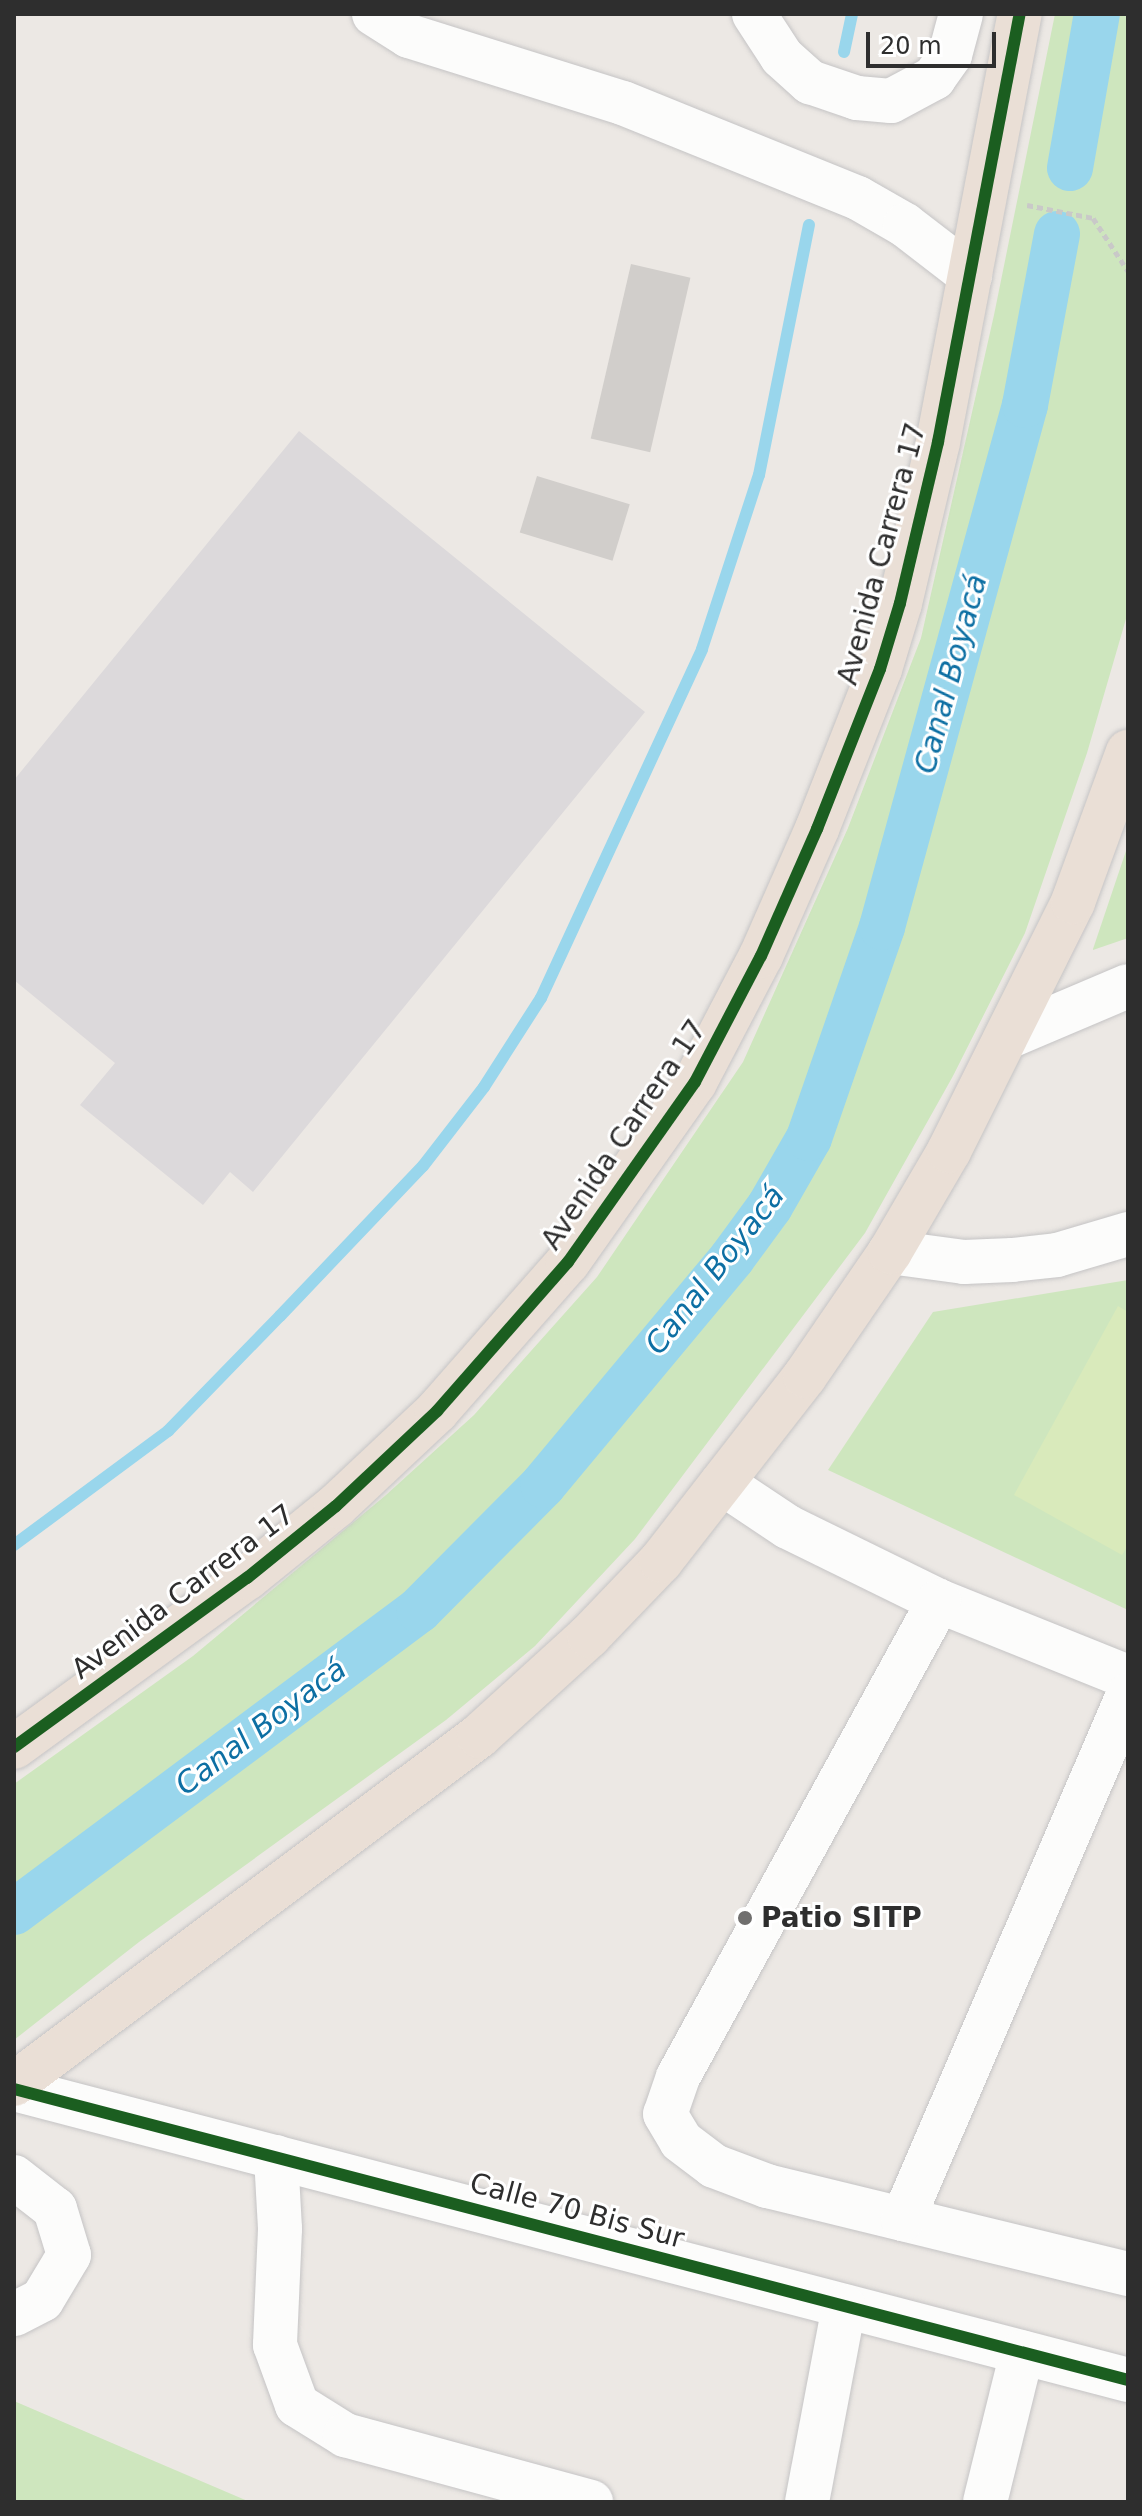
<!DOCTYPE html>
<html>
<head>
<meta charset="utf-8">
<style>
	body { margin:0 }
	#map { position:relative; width:1142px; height:2516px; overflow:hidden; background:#ece8e4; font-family:"DejaVu Sans",sans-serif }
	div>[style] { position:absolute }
	.industrial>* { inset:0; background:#dcd9db }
	.green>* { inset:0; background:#cee6be }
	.pitch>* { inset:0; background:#d9eabb }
	.stream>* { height:12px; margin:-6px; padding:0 6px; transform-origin:6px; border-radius:6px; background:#99d6ec }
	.canal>* { height:46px; margin:-23px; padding:0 23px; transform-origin:23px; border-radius:23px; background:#99d6ec }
	.building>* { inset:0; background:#d1cecb; transform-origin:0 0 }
	.path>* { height:5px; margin-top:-2.5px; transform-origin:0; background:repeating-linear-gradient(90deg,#c9c9c8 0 6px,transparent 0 10px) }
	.roads { filter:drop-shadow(0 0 2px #c5c4c5) drop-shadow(0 0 2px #c5c4c5) }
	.minor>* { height:44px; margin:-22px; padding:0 22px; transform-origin:22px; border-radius:22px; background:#fcfcfb }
	.highway>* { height:44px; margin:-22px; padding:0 22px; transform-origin:22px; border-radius:22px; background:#eadfd6 }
	.cycleway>* { height:12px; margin:-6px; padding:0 6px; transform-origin:6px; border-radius:6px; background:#1b5e20 }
	.dots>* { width:22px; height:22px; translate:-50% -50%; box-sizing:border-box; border:4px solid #fff; border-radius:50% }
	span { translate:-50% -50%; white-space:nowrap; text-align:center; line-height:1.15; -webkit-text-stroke:6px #fff; paint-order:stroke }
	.street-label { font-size:28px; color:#2e2e2e }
	.poi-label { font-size:28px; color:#2e2e2e; font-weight:700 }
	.left { translate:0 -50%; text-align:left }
	.water-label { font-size:30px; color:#0d6fa3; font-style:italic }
	.frame { position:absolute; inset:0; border:16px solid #2e2e2e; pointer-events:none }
	.scale { position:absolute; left:866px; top:32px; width:130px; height:36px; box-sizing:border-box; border:4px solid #2e2e2e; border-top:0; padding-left:10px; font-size:24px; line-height:28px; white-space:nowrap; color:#2e2e2e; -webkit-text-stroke:6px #fff; paint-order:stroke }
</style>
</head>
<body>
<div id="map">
	<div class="industrial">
		<div style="clip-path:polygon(299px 431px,645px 712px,253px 1192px,230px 1172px,203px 1205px,80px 1105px,115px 1063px,14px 980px,14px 780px)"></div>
	</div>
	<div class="green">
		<div style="clip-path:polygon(1055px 14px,1128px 14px,1128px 612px,1087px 753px,1025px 933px,953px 1076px,865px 1233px,635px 1539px,535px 1646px,446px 1720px,139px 1942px,14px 2040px,14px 1784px,193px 1656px,386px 1495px,474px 1415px,597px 1277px,743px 1062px,848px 828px,921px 638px,994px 315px)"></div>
		<div style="clip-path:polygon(1128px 845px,1128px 938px,1093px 950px,1093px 949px)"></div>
		<div style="clip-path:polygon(1128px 1280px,1128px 1610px,828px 1470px,933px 1312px)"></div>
		<div style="clip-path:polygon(14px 2401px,140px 2455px,250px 2502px,14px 2502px)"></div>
	</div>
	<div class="pitch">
		<div style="clip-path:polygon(1118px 1306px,1128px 1312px,1128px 1545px,1122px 1555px,1014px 1495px)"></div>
	</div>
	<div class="stream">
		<div style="left:844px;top:52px;width:39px;rotate:-78deg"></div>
		<div style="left:14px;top:1545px;width:192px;rotate:-36.5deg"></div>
		<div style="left:168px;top:1431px;width:161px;rotate:-45.8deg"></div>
		<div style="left:280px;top:1316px;width:207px;rotate:-46.4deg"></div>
		<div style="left:423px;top:1166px;width:100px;rotate:-52.3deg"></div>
		<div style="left:484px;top:1087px;width:106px;rotate:-57.4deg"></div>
		<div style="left:541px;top:998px;width:384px;rotate:-65.2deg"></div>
		<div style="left:702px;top:649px;width:183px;rotate:-71.9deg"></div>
		<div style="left:759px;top:475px;width:255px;rotate:-78.7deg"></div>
	</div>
	<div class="canal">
		<div style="left:1070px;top:168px;width:156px;rotate:-80.1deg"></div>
		<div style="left:14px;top:1912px;width:505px;rotate:-36.71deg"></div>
		<div style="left:419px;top:1610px;width:176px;rotate:-45.2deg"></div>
		<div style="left:543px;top:1485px;width:295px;rotate:-50.2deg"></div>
		<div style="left:732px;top:1258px;width:64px;rotate:-53.8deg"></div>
		<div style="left:770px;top:1206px;width:78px;rotate:-60.2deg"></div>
		<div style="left:809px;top:1138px;width:223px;rotate:-70.9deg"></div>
		<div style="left:882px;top:927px;width:541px;rotate:-74.68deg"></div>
		<div style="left:1025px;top:405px;width:174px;rotate:-79.4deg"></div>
	</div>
	<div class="building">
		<div style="left:631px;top:264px;width:61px;height:179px;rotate:13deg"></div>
		<div style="left:537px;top:476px;width:97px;height:59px;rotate:17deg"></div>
	</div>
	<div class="path">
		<div style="left:1027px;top:205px;width:67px;rotate:11.1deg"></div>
		<div style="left:1093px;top:218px;width:64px;rotate:56.6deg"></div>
	</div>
	<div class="roads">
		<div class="minor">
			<div style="left:374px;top:14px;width:41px;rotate:32.2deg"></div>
			<div style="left:409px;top:36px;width:224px;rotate:17.4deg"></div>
			<div style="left:623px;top:103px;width:253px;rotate:22deg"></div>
			<div style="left:858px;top:198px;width:54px;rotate:29.9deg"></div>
			<div style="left:905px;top:225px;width:82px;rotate:37.6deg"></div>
			<div style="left:754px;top:14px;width:51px;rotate:56.9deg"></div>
			<div style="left:782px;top:57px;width:38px;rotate:42deg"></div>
			<div style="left:810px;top:82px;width:50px;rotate:18.8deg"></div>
			<div style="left:857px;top:98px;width:34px;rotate:5deg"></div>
			<div style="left:891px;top:101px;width:49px;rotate:-28.1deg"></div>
			<div style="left:934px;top:78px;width:28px;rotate:-55deg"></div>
			<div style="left:950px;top:55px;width:42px;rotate:-75deg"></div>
			<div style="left:1008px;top:1037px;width:130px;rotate:-23deg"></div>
			<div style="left:890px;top:1252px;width:75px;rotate:7.7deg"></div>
			<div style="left:964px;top:1262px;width:48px;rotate:-2.4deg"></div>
			<div style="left:1012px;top:1260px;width:45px;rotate:-6.3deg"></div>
			<div style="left:1057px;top:1255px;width:74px;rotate:-16.5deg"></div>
			<div style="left:722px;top:1483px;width:79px;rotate:33.7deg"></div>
			<div style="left:788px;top:1527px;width:168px;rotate:26.1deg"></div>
			<div style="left:939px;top:1601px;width:204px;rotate:21.9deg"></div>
			<div style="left:939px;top:1601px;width:543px;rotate:118.74deg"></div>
			<div style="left:678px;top:2077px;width:39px;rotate:109deg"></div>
			<div style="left:665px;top:2114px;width:31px;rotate:59deg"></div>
			<div style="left:681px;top:2141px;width:41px;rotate:37.1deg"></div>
			<div style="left:714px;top:2166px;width:57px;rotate:20.7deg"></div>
			<div style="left:767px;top:2186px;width:372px;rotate:13.7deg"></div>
			<div style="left:14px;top:2089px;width:1151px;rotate:14.64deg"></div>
			<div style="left:276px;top:2157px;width:72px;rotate:86.8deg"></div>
			<div style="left:280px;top:2229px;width:116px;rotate:92.5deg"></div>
			<div style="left:275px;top:2345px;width:64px;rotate:69.9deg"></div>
			<div style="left:297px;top:2405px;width:57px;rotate:32deg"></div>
			<div style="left:345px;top:2435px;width:255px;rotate:15.2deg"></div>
			<div style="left:14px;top:2177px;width:52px;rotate:38deg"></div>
			<div style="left:55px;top:2209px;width:48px;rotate:73.1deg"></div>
			<div style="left:69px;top:2255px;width:52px;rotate:121deg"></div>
			<div style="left:42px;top:2300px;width:31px;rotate:153deg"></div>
			<div style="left:903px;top:2219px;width:570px;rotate:-66.76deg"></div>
			<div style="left:807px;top:2502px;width:199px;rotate:-79.3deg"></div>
			<div style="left:985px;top:2502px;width:154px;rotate:-76.1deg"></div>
		</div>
		<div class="highway">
			<div style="left:14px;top:1747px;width:288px;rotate:-36deg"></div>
			<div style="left:247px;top:1578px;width:114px;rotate:-39deg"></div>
			<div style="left:336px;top:1506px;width:139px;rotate:-43.2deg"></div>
			<div style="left:437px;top:1411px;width:198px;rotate:-48.7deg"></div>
			<div style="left:568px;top:1262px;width:220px;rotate:-54.8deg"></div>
			<div style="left:695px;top:1082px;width:142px;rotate:-62.4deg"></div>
			<div style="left:761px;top:956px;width:139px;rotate:-66.2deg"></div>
			<div style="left:817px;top:829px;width:172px;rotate:-68.5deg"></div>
			<div style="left:880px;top:669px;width:69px;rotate:-73.1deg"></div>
			<div style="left:900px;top:603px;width:165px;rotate:-76.7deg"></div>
			<div style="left:938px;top:442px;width:436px;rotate:-79.2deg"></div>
			<div style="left:14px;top:2084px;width:581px;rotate:-36.81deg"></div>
			<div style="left:479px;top:1736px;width:149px;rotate:-42.3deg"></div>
			<div style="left:589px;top:1636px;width:104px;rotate:-46.2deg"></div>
			<div style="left:661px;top:1561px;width:234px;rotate:-52.1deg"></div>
			<div style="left:805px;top:1376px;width:150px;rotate:-55.6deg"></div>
			<div style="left:890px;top:1252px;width:117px;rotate:-59.7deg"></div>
			<div style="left:949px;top:1151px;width:278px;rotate:-63.5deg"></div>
			<div style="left:1073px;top:902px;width:160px;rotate:-69.9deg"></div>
		</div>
	</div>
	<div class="cycleway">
		<div style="left:14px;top:1747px;width:288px;rotate:-36deg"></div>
		<div style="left:247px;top:1578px;width:114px;rotate:-39deg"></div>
		<div style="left:336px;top:1506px;width:139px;rotate:-43.2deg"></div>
		<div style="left:437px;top:1411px;width:198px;rotate:-48.7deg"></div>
		<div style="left:568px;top:1262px;width:220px;rotate:-54.8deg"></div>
		<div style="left:695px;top:1082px;width:142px;rotate:-62.4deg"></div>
		<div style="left:761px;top:956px;width:139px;rotate:-66.2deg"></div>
		<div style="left:817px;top:829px;width:172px;rotate:-68.5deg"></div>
		<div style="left:880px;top:669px;width:69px;rotate:-73.1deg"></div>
		<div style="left:900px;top:603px;width:165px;rotate:-76.7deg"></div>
		<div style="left:938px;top:442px;width:436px;rotate:-79.2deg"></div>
		<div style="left:14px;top:2089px;width:1151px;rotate:14.64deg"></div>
	</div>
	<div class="dots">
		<div style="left:745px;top:1918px;background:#706f6e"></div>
	</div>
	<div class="street-label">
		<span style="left:882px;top:554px;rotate:-75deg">Avenida Carrera 17</span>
		<span style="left:624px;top:1135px;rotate:-56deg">Avenida Carrera 17</span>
		<span style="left:183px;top:1592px;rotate:-37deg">Avenida Carrera 17</span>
		<span style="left:577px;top:2211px;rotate:15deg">Calle 70 Bis Sur</span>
	</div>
	<div class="poi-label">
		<span class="left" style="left:761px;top:1918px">Patio SITP</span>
	</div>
	<div class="water-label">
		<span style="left:951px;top:674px;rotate:-75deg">Canal Boyacá</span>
		<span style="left:715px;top:1270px;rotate:-52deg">Canal Boyacá</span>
		<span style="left:261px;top:1727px;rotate:-37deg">Canal Boyacá</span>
	</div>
	<div class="frame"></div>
	<div class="scale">20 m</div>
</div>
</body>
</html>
